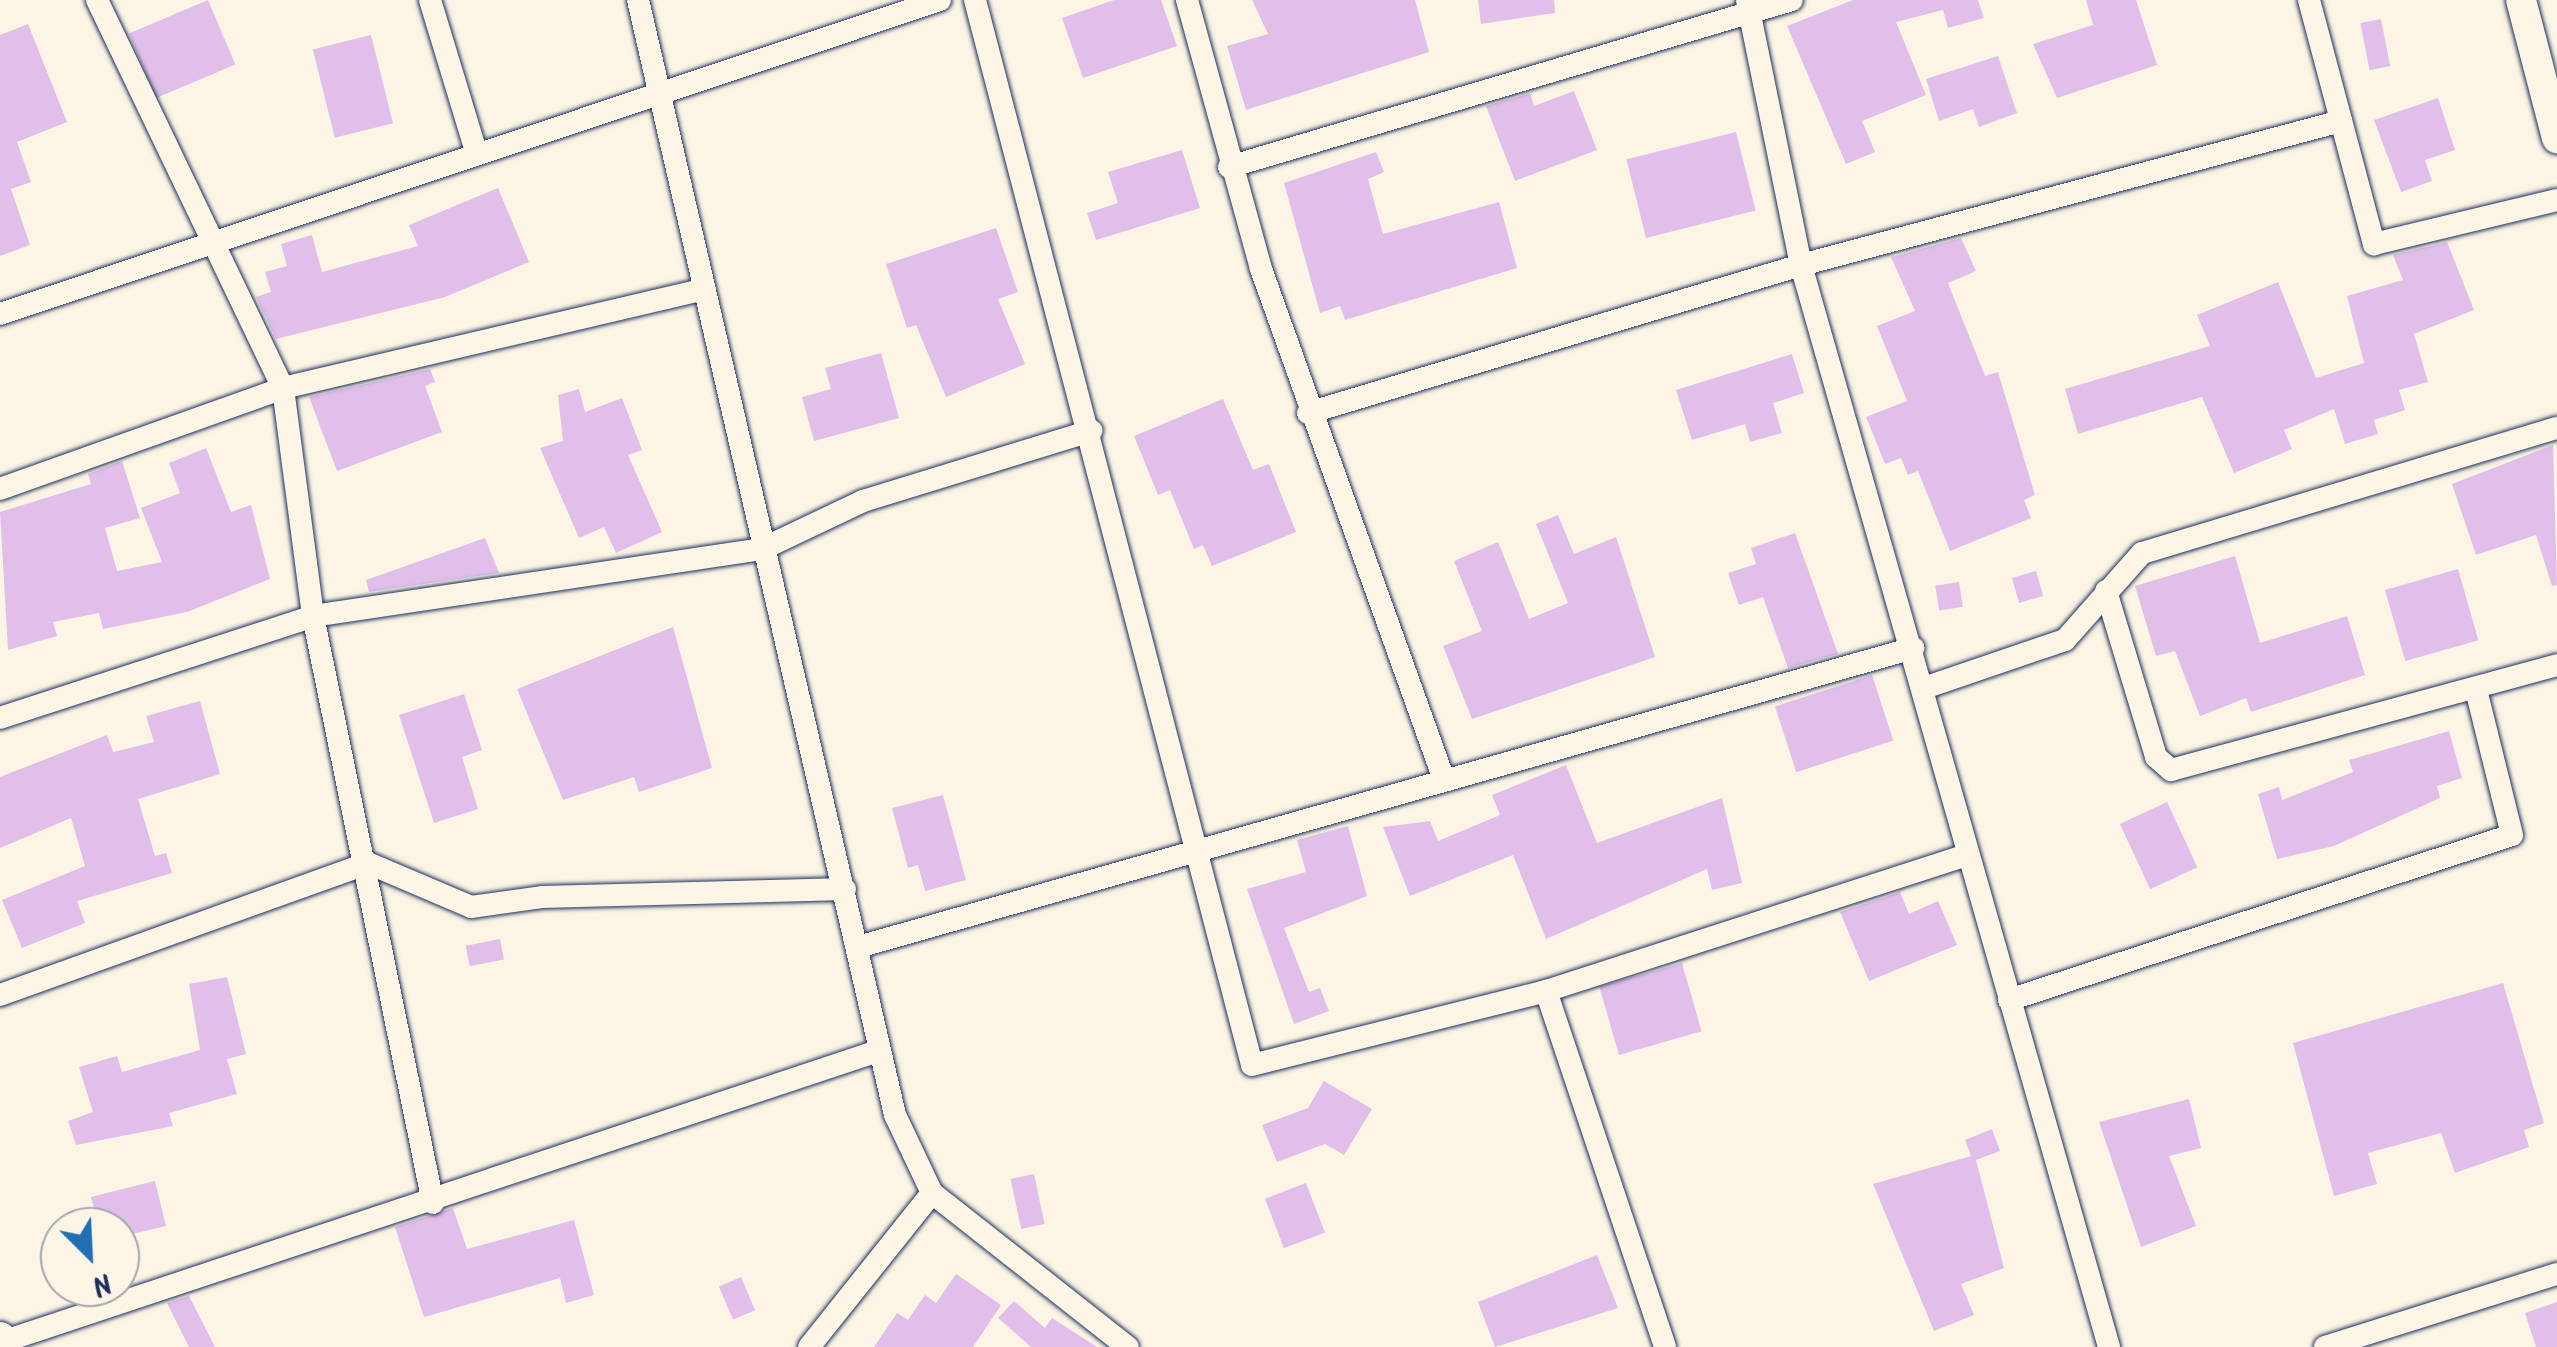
<!DOCTYPE html>
<html>
<head>
<meta charset="utf-8">
<style>
	body { margin:0 }
	#map { position:relative; width:2557px; height:1347px; overflow:hidden; background:#fcf5e5; font-family:Kalam,sans-serif }
	div>[style] { position:absolute }
	.building>* { inset:0; background:#e1bfea; transform-origin:0 0 }
	.roads { filter:drop-shadow(0 0 2px #1b2f5e) drop-shadow(0 0 2px #1b2f5e) }
	.minor>* { height:22px; margin:-11px; padding:0 11px; transform-origin:11px; border-radius:11px; background:#fcf5e5 }
	.tertiary>* { height:30px; margin:-15px; padding:0 15px; transform-origin:15px; border-radius:15px; background:#fcf5e5 }
	.secondary>* { height:32px; margin:-16px; padding:0 16px; transform-origin:16px; border-radius:16px; background:#fcf5e5 }
	span { translate:-50% -50%; white-space:nowrap; text-align:center; line-height:1.15; -webkit-text-stroke:8px #fcf5e5; paint-order:stroke }
	.north { position:absolute; left:40px; top:1207px; width:100px; height:100px; box-sizing:border-box; background:#fcf5e5; border:2px solid #a2a6af; border-radius:50%; rotate:156deg; font-size:28px; font-weight:700; line-height:40px; text-align:center; color:#1b2f5e }
	.north::after { content:''; display:block; margin:auto; width:35px; height:45px; background:#1f6fb2; clip-path:polygon(50% 0,100% 100%,50% 72%,0 100%) }
</style>
</head>
<body>
<div id="map">
	<div class="building">
		<div style="left:208px;top:0;width:70px;height:86px;rotate:67deg"></div>
		<div style="clip-path:polygon(1114px 0,1161px 0,1177px 46px,1083px 78px,1062px 18px)"></div>
		<div style="clip-path:polygon(1252px 0,1415px 0,1429px 52px,1246px 110px,1227px 46px,1268px 34px)"></div>
		<div style="clip-path:polygon(1478px 0,1554px 0,1555px 13px,1481px 24px)"></div>
		<div style="clip-path:polygon(1853px 0,1978px 0,1984px 18px,1948px 28px,1943px 10px,1896px 22px,1926px 95px,1862px 121px,1875px 152px,1846px 164px,1787px 26px)"></div>
		<div style="clip-path:polygon(2086px 0,2136px 0,2157px 65px,2057px 98px,2033px 44px,2093px 25px)"></div>
		<div style="left:2381px;top:19px;width:48px;height:21px;rotate:79deg"></div>
		<div style="clip-path:polygon(28px 24px,67px 122px,17px 142px,31px 182px,11px 189px,30px 245px,0 256px,0 35px)"></div>
		<div style="left:371px;top:35px;width:91px;height:60px;rotate:76deg"></div>
		<div style="clip-path:polygon(1998px 56px,2017px 113px,1979px 127px,1973px 109px,1939px 121px,1926px 79px)"></div>
		<div style="clip-path:polygon(1574px 91px,1597px 150px,1515px 181px,1486px 106px,1530px 93px,1534px 106px)"></div>
		<div style="clip-path:polygon(2438px 98px,2455px 150px,2425px 160px,2432px 181px,2401px 192px,2374px 120px)"></div>
		<div style="left:1736px;top:132px;width:81px;height:113px;rotate:76deg"></div>
		<div style="clip-path:polygon(1182px 150px,1200px 208px,1096px 240px,1087px 213px,1118px 203px,1108px 172px)"></div>
		<div style="clip-path:polygon(1376px 152px,1384px 172px,1368px 179px,1383px 234px,1499px 202px,1517px 268px,1345px 320px,1340px 306px,1320px 313px,1284px 183px)"></div>
		<div style="clip-path:polygon(498px 188px,529px 262px,445px 297px,276px 339px,256px 297px,271px 292px,265px 272px,287px 266px,281px 244px,312px 235px,322px 272px,418px 246px,409px 225px)"></div>
		<div style="clip-path:polygon(996px 228px,1018px 292px,998px 299px,1025px 364px,946px 397px,916px 325px,907px 328px,886px 264px)"></div>
		<div style="clip-path:polygon(1961px 238px,1976px 271px,1948px 283px,1985px 376px,1998px 372px,2035px 495px,2024px 500px,2031px 518px,1950px 551px,1918px 471px,1908px 475px,1901px 458px,1885px 464px,1866px 417px,1907px 401px,1877px 326px,1915px 311px,1891px 257px)"></div>
		<div style="clip-path:polygon(2447px 242px,2474px 310px,2414px 334px,2428px 382px,2399px 390px,2405px 410px,2374px 420px,2378px 434px,2345px 444px,2334px 409px,2284px 430px,2292px 449px,2234px 473px,2202px 397px,2078px 434px,2065px 389px,2210px 346px,2197px 315px,2278px 282px,2316px 378px,2364px 363px,2347px 296px,2403px 280px,2393px 255px)"></div>
		<div style="clip-path:polygon(881px 353px,899px 418px,814px 441px,802px 397px,831px 389px,825px 368px)"></div>
		<div style="clip-path:polygon(1792px 354px,1804px 393px,1773px 403px,1782px 433px,1750px 442px,1745px 424px,1692px 440px,1676px 390px)"></div>
		<div style="clip-path:polygon(430px 369px,435px 382px,425px 386px,442px 432px,337px 471px,309px 397px)"></div>
		<div style="clip-path:polygon(579px 389px,585px 412px,622px 398px,642px 450px,628px 455px,662px 532px,616px 553px,604px 527px,579px 538px,540px 448px,563px 441px,558px 395px)"></div>
		<div style="clip-path:polygon(1223px 399px,1253px 470px,1269px 464px,1296px 532px,1212px 566px,1203px 545px,1194px 549px,1170px 490px,1158px 495px,1134px 436px)"></div>
		<div style="clip-path:polygon(2553px 445px,2557px 585px,2552px 586px,2536px 535px,2476px 555px,2452px 484px)"></div>
		<div style="clip-path:polygon(206px 448px,231px 512px,251px 505px,270px 579px,187px 612px,103px 629px,99px 613px,53px 622px,57px 636px,8px 650px,0 512px,91px 484px,88px 474px,122px 461px,140px 518px,105px 528px,117px 571px,162px 562px,141px 508px,180px 493px,169px 463px)"></div>
		<div style="clip-path:polygon(1558px 515px,1574px 554px,1616px 537px,1655px 657px,1472px 719px,1443px 646px,1482px 631px,1454px 561px,1498px 542px,1529px 619px,1568px 603px,1536px 524px)"></div>
		<div style="clip-path:polygon(1795px 533px,1838px 654px,1788px 668px,1763px 597px,1739px 605px,1728px 573px,1756px 564px,1751px 548px)"></div>
		<div style="clip-path:polygon(485px 538px,499px 573px,369px 592px,366px 580px)"></div>
		<div style="clip-path:polygon(2235px 556px,2260px 643px,2347px 616px,2365px 675px,2251px 712px,2246px 698px,2200px 716px,2175px 651px,2156px 656px,2135px 586px)"></div>
		<div style="left:2458px;top:569px;width:74px;height:76px;rotate:74deg"></div>
		<div style="left:2036px;top:571px;width:26px;height:25px;rotate:74deg"></div>
		<div style="left:1959px;top:582px;width:25px;height:24px;rotate:81deg"></div>
		<div style="clip-path:polygon(673px 627px,712px 768px,639px 792px,634px 777px,563px 800px,517px 689px)"></div>
		<div style="left:1872px;top:675px;width:69px;height:102px;rotate:72deg"></div>
		<div style="clip-path:polygon(464px 694px,482px 750px,462px 757px,478px 809px,434px 823px,399px 715px)"></div>
		<div style="clip-path:polygon(200px 701px,220px 774px,138px 799px,155px 856px,166px 853px,172px 873px,77px 901px,85px 923px,22px 948px,2px 900px,85px 866px,71px 818px,0 848px,0 777px,107px 735px,113px 752px,154px 742px,146px 716px)"></div>
		<div style="clip-path:polygon(2449px 731px,2462px 778px,2437px 786px,2440px 798px,2334px 846px,2277px 859px,2258px 794px,2279px 787px,2282px 800px,2353px 772px,2349px 760px)"></div>
		<div style="clip-path:polygon(1566px 765px,1597px 843px,1722px 798px,1742px 883px,1712px 890px,1707px 869px,1546px 939px,1513px 855px,1410px 896px,1383px 827px,1430px 821px,1438px 841px,1500px 815px,1492px 795px)"></div>
		<div style="clip-path:polygon(943px 795px,966px 880px,925px 891px,918px 865px,908px 868px,892px 808px)"></div>
		<div style="left:2167px;top:802px;width:72px;height:52px;rotate:65deg"></div>
		<div style="clip-path:polygon(1348px 826px,1367px 896px,1284px 928px,1309px 992px,1320px 988px,1329px 1011px,1294px 1024px,1247px 889px,1306px 872px,1297px 840px)"></div>
		<div style="clip-path:polygon(1900px 892px,1909px 914px,1938px 901px,1957px 945px,1869px 981px,1840px 912px)"></div>
		<div style="left:500px;top:939px;width:21px;height:35px;rotate:79deg"></div>
		<div style="left:1682px;top:963px;width:71px;height:86px;rotate:74deg"></div>
		<div style="clip-path:polygon(227px 977px,246px 1054px,227px 1059px,237px 1094px,169px 1113px,173px 1126px,76px 1145px,68px 1121px,93px 1112px,79px 1067px,117px 1056px,122px 1072px,200px 1050px,189px 984px)"></div>
		<div style="clip-path:polygon(2503px 983px,2544px 1123px,2524px 1130px,2529px 1147px,2455px 1173px,2441px 1133px,2368px 1153px,2377px 1184px,2334px 1196px,2293px 1043px)"></div>
		<div style="clip-path:polygon(1324px 1081px,1372px 1109px,1344px 1155px,1325px 1144px,1277px 1162px,1262px 1125px,1308px 1108px)"></div>
		<div style="clip-path:polygon(2189px 1099px,2201px 1148px,2169px 1156px,2196px 1226px,2141px 1247px,2099px 1122px)"></div>
		<div style="clip-path:polygon(1992px 1129px,2000px 1151px,1976px 1160px,2004px 1268px,1961px 1284px,1974px 1315px,1934px 1331px,1873px 1184px,1971px 1156px,1965px 1140px)"></div>
		<div style="left:1034px;top:1174px;width:51px;height:24px;rotate:78deg"></div>
		<div style="clip-path:polygon(155px 1181px,166px 1226px,120px 1237px,120px 1227px,99px 1227px,91px 1197px)"></div>
		<div style="left:1306px;top:1183px;width:53px;height:44px;rotate:69deg"></div>
		<div style="clip-path:polygon(453px 1208px,467px 1249px,574px 1220px,594px 1295px,566px 1303px,560px 1278px,424px 1317px,395px 1227px)"></div>
		<div style="clip-path:polygon(1597px 1255px,1618px 1308px,1495px 1347px,1478px 1302px)"></div>
		<div style="clip-path:polygon(956px 1274px,1001px 1305px,973px 1347px,874px 1347px,897px 1313px,908px 1320px,925px 1295px,936px 1303px)"></div>
		<div style="left:741px;top:1277px;width:36px;height:24px;rotate:67deg"></div>
		<div style="clip-path:polygon(189px 1296px,215px 1347px,189px 1347px,167px 1303px)"></div>
		<div style="clip-path:polygon(1014px 1301px,1045px 1328px,1052px 1318px,1097px 1347px,1031px 1347px,998px 1318px)"></div>
		<div style="clip-path:polygon(2557px 1302px,2557px 1347px,2536px 1347px,2525px 1313px)"></div>
	</div>
	<div class="roads">
		<div class="minor">
			<div style="left:97px;top:0;width:430px;rotate:64.4deg"></div>
			<div style="left:283px;top:388px;width:230px;rotate:82.5deg"></div>
			<div style="left:313px;top:616px;width:599px;rotate:78.45deg"></div>
			<div style="left:430px;top:0;width:155px;rotate:73.1deg"></div>
			<div style="left:638px;top:0;width:1144px;rotate:77.02deg"></div>
			<div style="left:895px;top:1115px;width:86px;rotate:64.6deg"></div>
			<div style="left:932px;top:1193px;width:249px;rotate:38.2deg"></div>
			<div style="left:975px;top:0;width:1100px;rotate:75.42deg"></div>
			<div style="left:1252px;top:1065px;width:303px;rotate:-14.1deg"></div>
			<div style="left:1546px;top:991px;width:442px;rotate:-17.9deg"></div>
			<div style="left:1187px;top:0;width:279px;rotate:74.6deg"></div>
			<div style="left:1261px;top:269px;width:540px;rotate:70.29deg"></div>
			<div style="left:1747px;top:0;width:270px;rotate:78.5deg"></div>
			<div style="left:1801px;top:265px;width:1125px;rotate:74.11deg"></div>
			<div style="left:2309px;top:0;width:253px;rotate:75.1deg"></div>
			<div style="left:2374px;top:244px;width:188px;rotate:-13.5deg"></div>
			<div style="left:1229px;top:167px;width:587px;rotate:-16.52deg"></div>
			<div style="left:0;top:314px;width:991px;rotate:-18.47deg"></div>
			<div style="left:1308px;top:413px;width:515px;rotate:-16.71deg"></div>
			<div style="left:1801px;top:265px;width:559px;rotate:-14.93deg"></div>
			<div style="left:0;top:489px;width:300px;rotate:-19.6deg"></div>
			<div style="left:283px;top:388px;width:432px;rotate:-13.2deg"></div>
			<div style="left:2106px;top:591px;width:173px;rotate:73.2deg"></div>
			<div style="left:2156px;top:757px;width:20px;rotate:41deg"></div>
			<div style="left:2171px;top:770px;width:400px;rotate:-15.2deg"></div>
			<div style="left:1924px;top:688px;width:149px;rotate:-18.8deg"></div>
			<div style="left:2065px;top:640px;width:116px;rotate:-48.5deg"></div>
			<div style="left:2142px;top:553px;width:433px;rotate:-16.8deg"></div>
			<div style="left:0;top:718px;width:329px;rotate:-18deg"></div>
			<div style="left:313px;top:616px;width:454px;rotate:-8.5deg"></div>
			<div style="left:762px;top:549px;width:112px;rotate:-25.4deg"></div>
			<div style="left:863px;top:501px;width:239px;rotate:-17.1deg"></div>
			<div style="left:858px;top:947px;width:1097px;rotate:-15.82deg"></div>
			<div style="left:1546px;top:991px;width:375px;rotate:71.5deg"></div>
			<div style="left:0;top:995px;width:391px;rotate:-19.7deg"></div>
			<div style="left:368px;top:863px;width:112px;rotate:23.1deg"></div>
			<div style="left:471px;top:907px;width:73px;rotate:-7.9deg"></div>
			<div style="left:543px;top:897px;width:302px;rotate:-1.5deg"></div>
			<div style="left:2009px;top:1000px;width:529px;rotate:-18.16deg"></div>
			<div style="left:2512px;top:835px;width:149px;rotate:-103.9deg"></div>
			<div style="left:2px;top:1342px;width:923px;rotate:-18.38deg"></div>
			<div style="left:809px;top:1347px;width:197px;rotate:-51.4deg"></div>
			<div style="left:2325px;top:1347px;width:243px;rotate:-17.5deg"></div>
		</div>
		<div class="tertiary">
			<div style="left:2521px;top:0;width:143px;rotate:75.4deg"></div>
		</div>
		<div class="secondary">
			<div style="left:0;top:1338px;width:10px;rotate:66deg"></div>
		</div>
	</div>
	<div class="north">N</div>
</div>
</body>
</html>
